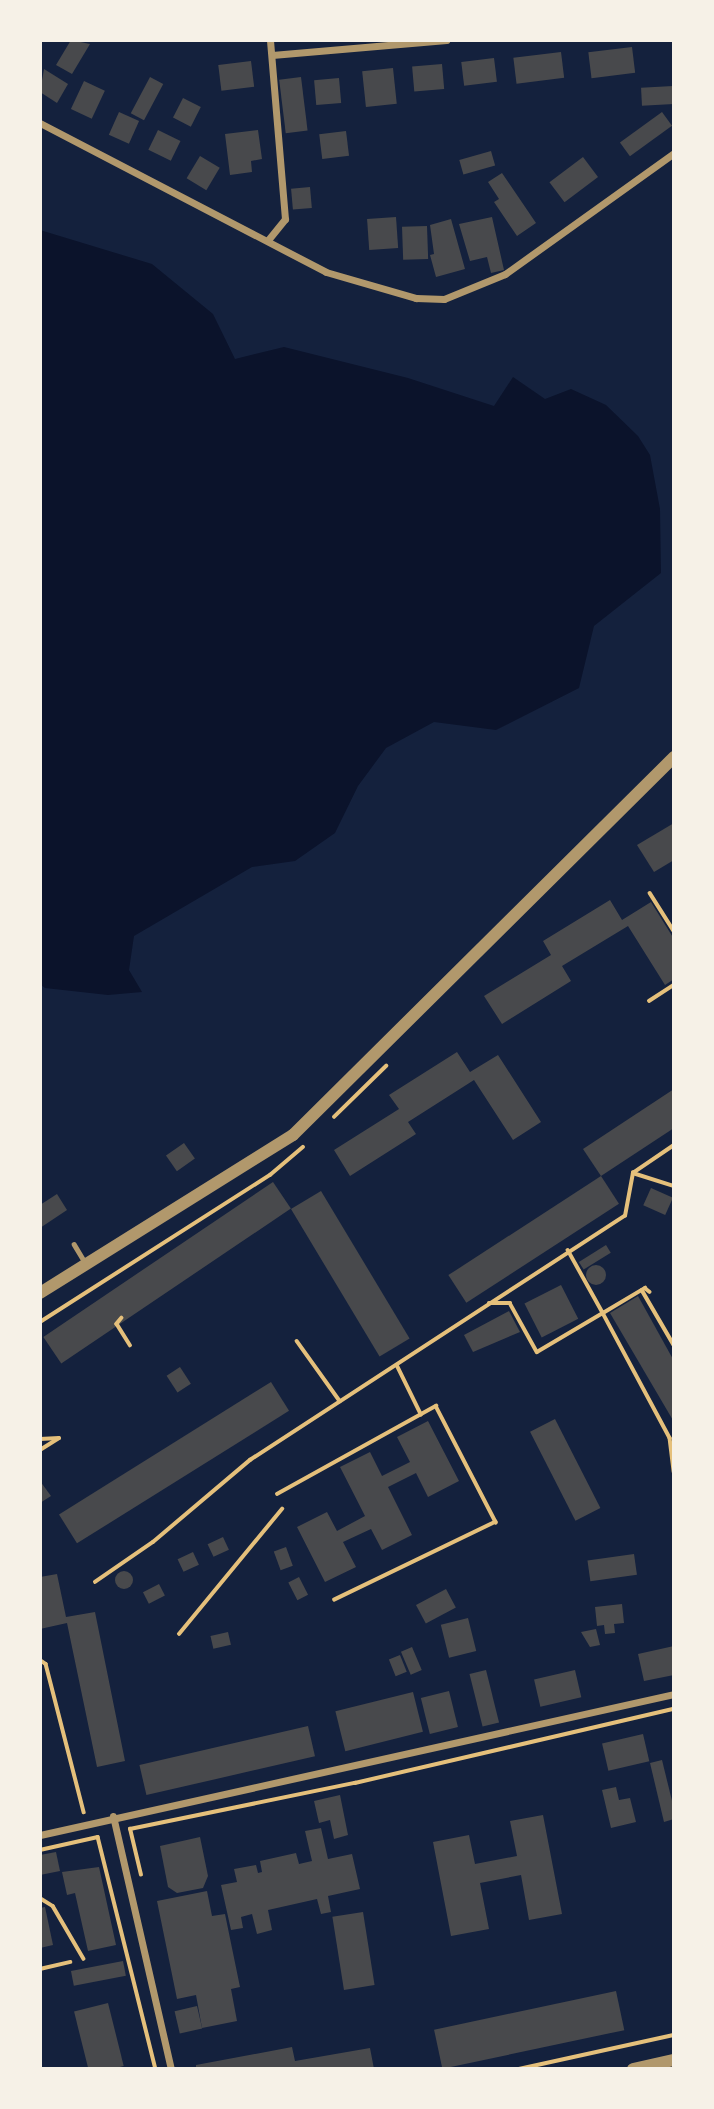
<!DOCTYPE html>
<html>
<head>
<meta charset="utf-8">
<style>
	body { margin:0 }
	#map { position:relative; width:714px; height:2109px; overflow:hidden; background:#14213d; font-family:Roboto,sans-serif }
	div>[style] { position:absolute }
	.water>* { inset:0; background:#0b132b }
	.building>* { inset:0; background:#48494c; transform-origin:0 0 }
	.round { border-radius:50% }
	.path>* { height:3.5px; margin:-1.75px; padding:0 1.75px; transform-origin:1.75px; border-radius:1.75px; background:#e5c07b }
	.service>* { height:4.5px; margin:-2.25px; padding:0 2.25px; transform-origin:2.25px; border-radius:2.25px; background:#b1986c }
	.minor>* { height:7px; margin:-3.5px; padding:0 3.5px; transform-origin:3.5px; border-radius:3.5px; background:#b1986c }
	.tertiary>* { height:12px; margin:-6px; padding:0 6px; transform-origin:6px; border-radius:6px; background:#b1986c }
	span { translate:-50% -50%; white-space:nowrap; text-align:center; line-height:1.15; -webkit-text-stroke:6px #f6f1e7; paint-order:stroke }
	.frame { position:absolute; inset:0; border:42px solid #f6f1e7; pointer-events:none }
</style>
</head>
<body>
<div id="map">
	<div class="water">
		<div style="clip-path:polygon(40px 230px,152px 264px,213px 314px,235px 359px,284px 347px,408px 378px,494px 406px,513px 377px,545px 399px,571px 389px,606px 405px,638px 436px,650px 455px,660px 509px,661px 573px,594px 626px,579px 688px,496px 730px,434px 722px,386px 748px,358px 786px,335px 833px,295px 861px,252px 867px,134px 936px,129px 970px,142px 992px,108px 995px,45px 988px,40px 984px)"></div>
	</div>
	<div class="building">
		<div style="clip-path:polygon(71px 40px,90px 44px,72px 74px,56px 65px)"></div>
		<div style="left:632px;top:47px;width:26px;height:44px;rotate:83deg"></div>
		<div style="left:561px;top:52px;width:26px;height:48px;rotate:83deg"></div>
		<div style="left:494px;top:58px;width:24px;height:33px;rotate:83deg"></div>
		<div style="left:251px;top:61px;width:26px;height:33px;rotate:83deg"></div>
		<div style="left:442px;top:64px;width:25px;height:30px;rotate:85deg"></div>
		<div style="left:393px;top:68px;width:36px;height:31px;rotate:84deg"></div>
		<div style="clip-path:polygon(44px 69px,68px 84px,57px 103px,40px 92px)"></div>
		<div style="left:150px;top:77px;width:15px;height:41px;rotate:28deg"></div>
		<div style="left:301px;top:77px;width:54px;height:22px;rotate:83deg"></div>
		<div style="left:339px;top:78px;width:25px;height:25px;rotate:85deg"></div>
		<div style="left:84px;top:81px;width:23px;height:31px;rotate:25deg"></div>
		<div style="left:673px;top:86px;width:18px;height:32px;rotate:87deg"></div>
		<div style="left:183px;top:98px;width:20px;height:22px;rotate:27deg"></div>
		<div style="left:119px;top:112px;width:22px;height:25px;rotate:24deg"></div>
		<div style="left:662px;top:112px;width:17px;height:52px;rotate:54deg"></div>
		<div style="left:158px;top:130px;width:25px;height:22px;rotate:26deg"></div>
		<div style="clip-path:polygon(258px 130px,262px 159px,251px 161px,252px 172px,230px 175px,225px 134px)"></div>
		<div style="left:346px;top:131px;width:25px;height:27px;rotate:83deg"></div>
		<div style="left:491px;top:151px;width:15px;height:33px;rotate:74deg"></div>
		<div style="left:200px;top:156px;width:23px;height:26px;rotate:31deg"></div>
		<div style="left:583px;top:157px;width:25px;height:42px;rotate:53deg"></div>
		<div style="clip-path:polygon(502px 173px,536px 223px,517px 236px,494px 202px,499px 199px,488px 182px)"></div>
		<div style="left:310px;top:187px;width:21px;height:19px;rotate:85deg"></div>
		<div style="left:396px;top:217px;width:31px;height:29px;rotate:86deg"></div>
		<div style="clip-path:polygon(492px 217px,504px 270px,491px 273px,487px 257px,470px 261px,459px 224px)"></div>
		<div style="clip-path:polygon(451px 219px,465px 269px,436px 277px,430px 255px,434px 254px,430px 225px)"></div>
		<div style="left:427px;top:226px;width:33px;height:25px;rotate:88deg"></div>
		<div style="clip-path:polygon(674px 823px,674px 860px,654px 872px,637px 845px)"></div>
		<div style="clip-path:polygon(610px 900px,622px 920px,651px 902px,674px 939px,674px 979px,665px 985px,628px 926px,562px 966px,571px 981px,502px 1024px,484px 996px,551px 955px,543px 941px)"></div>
		<div style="clip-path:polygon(457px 1052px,470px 1072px,498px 1055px,541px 1122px,513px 1140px,474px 1080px,408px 1122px,416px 1134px,350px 1176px,334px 1150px,399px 1109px,389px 1095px)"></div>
		<div style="clip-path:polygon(674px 1089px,674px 1128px,601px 1176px,583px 1149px)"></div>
		<div style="left:184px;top:1143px;width:19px;height:22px;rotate:55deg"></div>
		<div style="left:601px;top:1176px;width:33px;height:182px;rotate:57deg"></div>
		<div style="left:273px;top:1182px;width:32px;height:277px;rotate:56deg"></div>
		<div style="left:651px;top:1188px;width:24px;height:19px;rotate:24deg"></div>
		<div style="left:321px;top:1191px;width:172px;height:35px;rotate:59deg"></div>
		<div style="clip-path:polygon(57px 1194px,67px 1210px,40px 1228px,40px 1205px)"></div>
		<div style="left:606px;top:1245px;width:9px;height:32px;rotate:58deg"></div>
		<div class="round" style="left:586px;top:1265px;width:20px;height:20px"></div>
		<div style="left:561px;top:1285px;width:38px;height:41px;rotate:63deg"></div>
		<div style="clip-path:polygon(638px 1296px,674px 1361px,674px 1422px,610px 1313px)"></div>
		<div style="clip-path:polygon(509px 1311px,520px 1332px,473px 1352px,464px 1335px)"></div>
		<div style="left:180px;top:1367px;width:20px;height:16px;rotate:57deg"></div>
		<div style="left:271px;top:1382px;width:34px;height:250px;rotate:58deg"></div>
		<div style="left:555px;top:1419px;width:100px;height:28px;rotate:63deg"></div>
		<div style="clip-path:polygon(428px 1421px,459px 1481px,428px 1497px,416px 1473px,388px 1487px,412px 1535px,382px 1550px,371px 1529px,343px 1542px,356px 1567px,325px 1582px,297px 1527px,327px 1512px,337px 1531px,365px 1516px,340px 1467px,370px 1452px,382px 1476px,410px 1462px,397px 1437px)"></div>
		<div style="clip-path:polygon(40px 1481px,51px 1496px,40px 1503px)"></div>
		<div style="left:223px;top:1537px;width:14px;height:17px;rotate:65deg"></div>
		<div style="left:286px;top:1547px;width:20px;height:13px;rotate:70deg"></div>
		<div style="left:193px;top:1552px;width:14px;height:17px;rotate:65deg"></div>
		<div style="left:634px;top:1554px;width:21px;height:47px;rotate:82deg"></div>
		<div class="round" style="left:115px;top:1571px;width:18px;height:18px"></div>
		<div style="clip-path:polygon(57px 1574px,66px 1617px,95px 1612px,125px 1761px,97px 1767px,67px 1623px,40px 1629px,40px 1577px)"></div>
		<div style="left:299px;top:1577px;width:20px;height:12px;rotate:63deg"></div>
		<div style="left:159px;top:1584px;width:13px;height:18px;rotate:63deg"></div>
		<div style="left:446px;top:1589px;width:21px;height:34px;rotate:62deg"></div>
		<div style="clip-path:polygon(622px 1604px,624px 1623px,614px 1624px,615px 1633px,605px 1634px,604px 1625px,597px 1626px,595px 1607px)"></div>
		<div style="left:468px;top:1618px;width:34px;height:28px;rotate:76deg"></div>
		<div style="clip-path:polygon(596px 1629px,600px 1645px,590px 1647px,581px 1632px)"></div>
		<div style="left:228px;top:1632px;width:13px;height:18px;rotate:77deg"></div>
		<div style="clip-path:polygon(674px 1646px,674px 1675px,644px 1681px,638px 1654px)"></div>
		<div style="left:412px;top:1647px;width:25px;height:12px;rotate:67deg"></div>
		<div style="left:400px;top:1655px;width:18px;height:12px;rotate:68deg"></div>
		<div style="left:486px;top:1670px;width:54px;height:17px;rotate:76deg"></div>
		<div style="left:575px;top:1670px;width:28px;height:42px;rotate:77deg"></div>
		<div style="left:449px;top:1691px;width:37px;height:29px;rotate:76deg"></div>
		<div style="left:413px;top:1692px;width:41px;height:80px;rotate:76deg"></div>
		<div style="left:308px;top:1726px;width:31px;height:173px;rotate:77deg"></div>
		<div style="left:643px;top:1734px;width:28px;height:42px;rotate:77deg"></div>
		<div style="clip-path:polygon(662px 1760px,674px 1809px,674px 1819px,664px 1822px,650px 1763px)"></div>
		<div style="clip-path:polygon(616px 1787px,619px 1800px,630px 1798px,636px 1822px,611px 1828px,602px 1790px)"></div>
		<div style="clip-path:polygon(340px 1795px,348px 1835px,334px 1839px,330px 1820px,319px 1823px,314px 1801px)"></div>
		<div style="clip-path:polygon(543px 1815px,562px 1914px,529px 1920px,521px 1875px,480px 1883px,489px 1929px,451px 1936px,433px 1842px,469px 1835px,475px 1864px,517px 1856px,510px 1821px)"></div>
		<div style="clip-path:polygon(321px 1828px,328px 1859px,352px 1854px,360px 1889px,328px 1896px,331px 1912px,321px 1914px,317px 1899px,268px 1910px,272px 1930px,257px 1934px,252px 1914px,241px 1917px,243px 1928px,231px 1930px,221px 1885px,237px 1882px,234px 1869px,256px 1865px,258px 1873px,262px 1872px,260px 1861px,296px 1853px,299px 1864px,312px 1861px,305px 1831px)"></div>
		<div style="clip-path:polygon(200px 1837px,208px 1876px,203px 1888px,177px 1893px,168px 1887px,160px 1846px)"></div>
		<div style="clip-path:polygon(56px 1852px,60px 1871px,40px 1875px,40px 1855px)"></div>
		<div style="clip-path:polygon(99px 1867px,116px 1945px,88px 1951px,75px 1893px,67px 1895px,62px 1872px)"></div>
		<div style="clip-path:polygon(207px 1891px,212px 1916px,225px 1914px,240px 1987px,231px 1989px,237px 2021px,202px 2028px,196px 1995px,177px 1999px,157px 1901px)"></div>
		<div style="clip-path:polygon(45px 1907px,53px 1945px,40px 1948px,40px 1908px)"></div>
		<div style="left:363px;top:1912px;width:74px;height:31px;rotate:81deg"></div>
		<div style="left:123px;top:1961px;width:15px;height:53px;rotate:79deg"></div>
		<div style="left:616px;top:1991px;width:40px;height:186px;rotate:78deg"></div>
		<div style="left:108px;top:2003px;width:65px;height:35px;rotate:76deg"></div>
		<div style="left:197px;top:2006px;width:23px;height:23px;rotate:77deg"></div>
		<div style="clip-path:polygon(292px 2047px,295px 2061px,370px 2048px,374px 2069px,196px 2069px,196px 2065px)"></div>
	</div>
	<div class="path">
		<div style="left:650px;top:893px;width:45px;rotate:57.7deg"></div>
		<div style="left:649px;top:1001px;width:30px;rotate:-33deg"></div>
		<div style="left:334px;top:1117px;width:73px;rotate:-44.4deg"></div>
		<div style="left:633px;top:1173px;width:43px;rotate:17.6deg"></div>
		<div style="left:568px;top:1250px;width:72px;rotate:60.9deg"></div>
		<div style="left:603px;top:1313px;width:49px;rotate:-30.8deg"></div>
		<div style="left:645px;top:1288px;width:6px;rotate:39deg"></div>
		<div style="left:642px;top:1290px;width:64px;rotate:59.8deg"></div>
		<div style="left:489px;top:1303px;width:21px"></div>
		<div style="left:510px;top:1303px;width:56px;rotate:61.1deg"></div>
		<div style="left:537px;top:1352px;width:77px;rotate:-30.6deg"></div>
		<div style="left:603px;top:1313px;width:142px;rotate:61.8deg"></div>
		<div style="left:670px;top:1438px;width:34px;rotate:83deg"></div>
		<div style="left:122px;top:1318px;width:8px;rotate:130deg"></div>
		<div style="left:117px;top:1324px;width:25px;rotate:58deg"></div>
		<div style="left:40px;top:1322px;width:273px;rotate:-32.6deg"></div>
		<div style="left:270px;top:1175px;width:43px;rotate:-40.3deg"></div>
		<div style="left:297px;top:1341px;width:74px;rotate:54.4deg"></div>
		<div style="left:397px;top:1365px;width:55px;rotate:63.9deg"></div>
		<div style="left:40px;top:1439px;width:19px;rotate:-3deg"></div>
		<div style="left:40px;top:1450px;width:22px;rotate:-32deg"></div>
		<div style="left:277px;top:1494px;width:182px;rotate:-29deg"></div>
		<div style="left:436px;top:1406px;width:131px;rotate:62.7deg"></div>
		<div style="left:496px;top:1522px;width:179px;rotate:154.2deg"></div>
		<div style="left:95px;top:1582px;width:70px;rotate:-34.6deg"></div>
		<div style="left:153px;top:1542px;width:127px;rotate:-40.2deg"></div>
		<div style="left:250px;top:1460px;width:447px;rotate:-33.1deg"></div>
		<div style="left:625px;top:1216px;width:44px;rotate:-79.5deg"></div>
		<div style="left:633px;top:1173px;width:50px;rotate:-34.3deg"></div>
		<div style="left:179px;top:1634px;width:162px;rotate:-50.5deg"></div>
		<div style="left:40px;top:1660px;width:7px;rotate:34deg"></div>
		<div style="left:46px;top:1664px;width:153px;rotate:75.6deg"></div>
		<div style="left:40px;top:1850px;width:59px;rotate:-12.6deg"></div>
		<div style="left:98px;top:1837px;width:239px;rotate:76deg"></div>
		<div style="left:141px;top:1875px;width:47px;rotate:-103.4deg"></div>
		<div style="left:130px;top:1829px;width:230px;rotate:-11.6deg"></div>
		<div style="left:355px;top:1783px;width:327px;rotate:-13.1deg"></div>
		<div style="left:40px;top:1898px;width:15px;rotate:32deg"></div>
		<div style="left:53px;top:1906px;width:61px;rotate:59.7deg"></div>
		<div style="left:40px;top:1969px;width:31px;rotate:-13deg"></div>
		<div style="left:519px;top:2069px;width:159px;rotate:-12.4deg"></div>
	</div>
	<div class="service">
		<div style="left:74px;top:1244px;width:23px;rotate:59deg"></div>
	</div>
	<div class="minor">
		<div style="left:272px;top:55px;width:175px;rotate:-4.9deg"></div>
		<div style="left:40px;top:123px;width:322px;rotate:27.5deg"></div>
		<div style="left:326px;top:272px;width:94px;rotate:16.1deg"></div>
		<div style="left:416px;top:298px;width:28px;rotate:2deg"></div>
		<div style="left:444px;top:299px;width:66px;rotate:-22.3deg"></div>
		<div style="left:505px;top:274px;width:208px;rotate:-35.6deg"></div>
		<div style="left:268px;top:240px;width:27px;rotate:-51deg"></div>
		<div style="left:285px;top:219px;width:180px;rotate:-94.8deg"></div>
		<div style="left:113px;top:1816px;width:260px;rotate:77.1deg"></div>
		<div style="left:40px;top:1835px;width:649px;rotate:-12.54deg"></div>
	</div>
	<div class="tertiary">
		<div style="left:40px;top:1293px;width:298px;rotate:-32deg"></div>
		<div style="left:293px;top:1135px;width:537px;rotate:-44.77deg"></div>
		<div style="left:633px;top:2069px;width:42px;rotate:-12.4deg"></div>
	</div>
	<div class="frame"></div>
</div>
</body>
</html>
